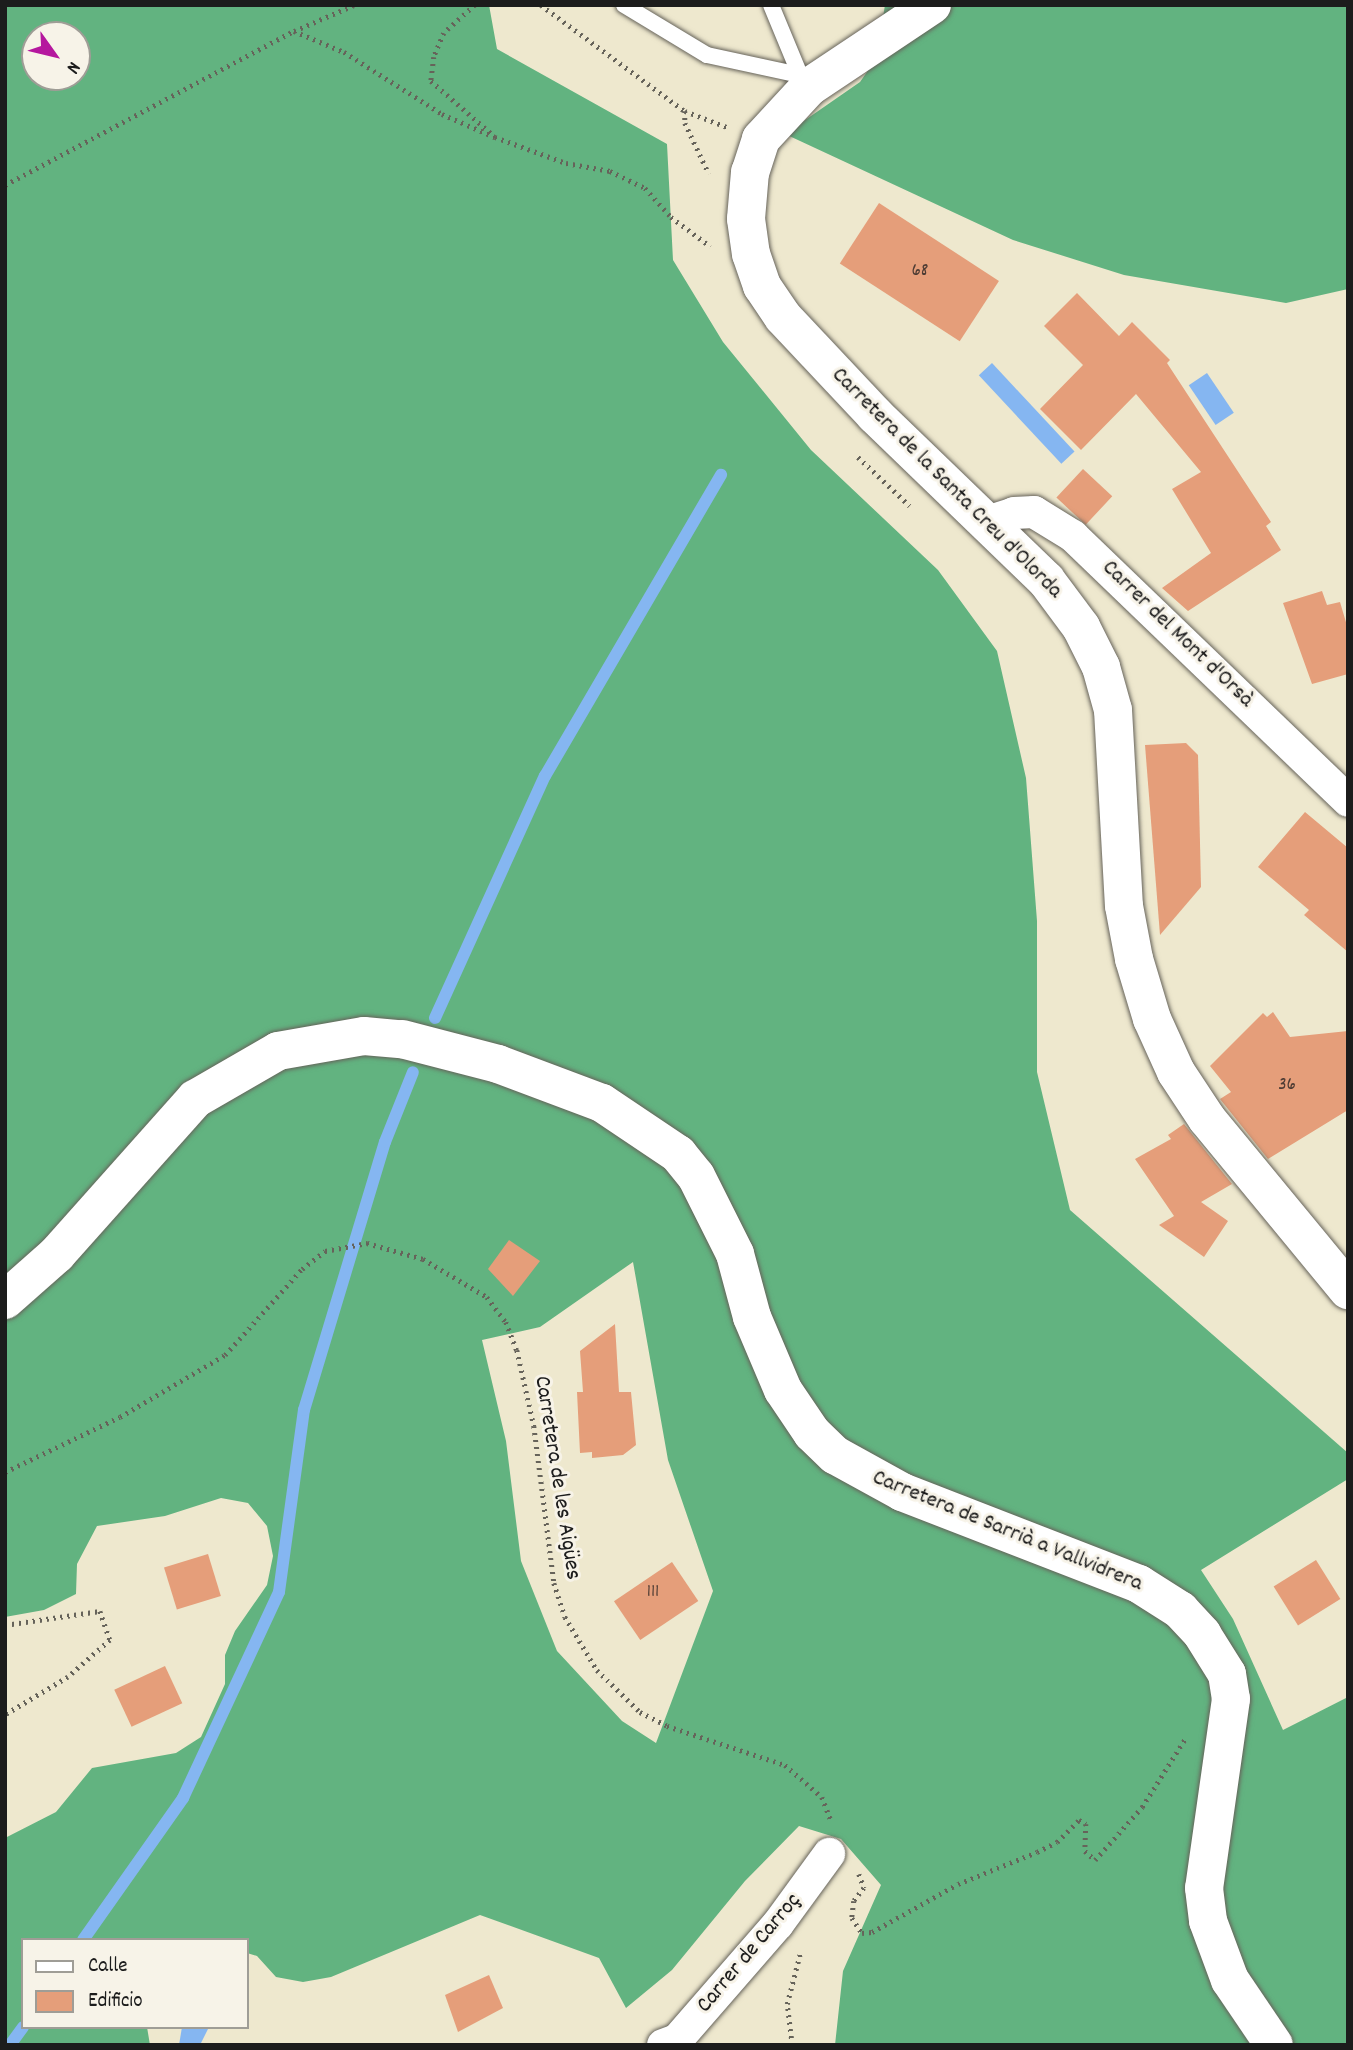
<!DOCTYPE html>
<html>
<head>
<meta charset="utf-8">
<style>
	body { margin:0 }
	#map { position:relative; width:1353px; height:2050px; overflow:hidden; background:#eee8ce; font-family:Dekko,sans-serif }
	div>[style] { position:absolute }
	.forest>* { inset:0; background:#62b380 }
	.water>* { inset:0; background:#85b6f1; transform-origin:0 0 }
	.stream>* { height:12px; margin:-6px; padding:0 6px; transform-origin:6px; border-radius:6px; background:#85b6f1 }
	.building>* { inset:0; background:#e59e7a; transform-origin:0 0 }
	.path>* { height:4.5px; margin-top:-2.25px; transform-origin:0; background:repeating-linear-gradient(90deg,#66635a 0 2px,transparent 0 7px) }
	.roads { filter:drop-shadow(0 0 2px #66635a) drop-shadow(0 0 2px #66635a) }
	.lane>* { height:16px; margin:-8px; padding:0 8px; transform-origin:8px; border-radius:8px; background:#fff }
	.street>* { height:32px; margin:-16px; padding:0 16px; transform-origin:16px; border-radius:16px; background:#fff }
	.secondary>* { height:38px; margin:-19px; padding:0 19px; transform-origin:19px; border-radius:19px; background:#fff }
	span { translate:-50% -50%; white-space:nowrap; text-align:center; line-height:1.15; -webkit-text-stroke:6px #f7f3e8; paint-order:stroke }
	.number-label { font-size:19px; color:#4e3c34 }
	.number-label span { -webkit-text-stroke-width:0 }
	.street-label { font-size:23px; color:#1c1c1c }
	.frame { position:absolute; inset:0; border:7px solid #1c1c1c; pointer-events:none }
	.legend { position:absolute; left:21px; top:1938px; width:228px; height:91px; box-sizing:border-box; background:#f7f3e8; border:2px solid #9f9d96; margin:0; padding:9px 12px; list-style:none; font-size:21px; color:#1c1c1c }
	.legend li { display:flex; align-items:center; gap:14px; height:35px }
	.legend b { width:35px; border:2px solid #9f9d96 }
	.north { position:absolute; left:21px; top:21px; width:70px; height:70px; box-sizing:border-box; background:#f7f3e8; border:2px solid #9f9d96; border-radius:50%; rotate:124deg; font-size:19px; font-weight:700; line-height:28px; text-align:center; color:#1c1c1c }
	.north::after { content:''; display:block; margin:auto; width:24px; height:32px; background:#b5179e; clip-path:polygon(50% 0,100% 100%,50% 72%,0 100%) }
</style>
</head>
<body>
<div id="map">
	<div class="forest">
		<div style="clip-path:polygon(evenodd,5px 5px,489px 5px,497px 49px,667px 144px,673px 260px,723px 342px,811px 450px,938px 570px,997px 651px,1026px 778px,1037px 921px,1037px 1072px,1070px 1210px,1348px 1453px,1348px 1479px,1201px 1570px,1233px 1619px,1283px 1730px,1348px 1697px,1348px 2045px,835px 2045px,843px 1971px,881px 1885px,841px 1839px,799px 1826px,745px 1881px,672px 1970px,626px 2008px,599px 1958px,480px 1915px,331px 1977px,303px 1982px,276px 1977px,257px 1956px,247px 1953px,247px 1940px,23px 1940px,23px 2027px,147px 2027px,150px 2045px,5px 2045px,5px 1838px,56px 1812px,92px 1768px,176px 1753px,201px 1737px,225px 1684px,225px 1655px,235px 1631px,267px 1585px,273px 1556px,267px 1526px,248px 1503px,221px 1498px,165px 1516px,97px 1526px,77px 1564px,76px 1594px,44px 1610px,5px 1617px,5px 5px,35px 35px,77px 35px,77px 77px,35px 77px,35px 35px,5px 5px,633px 1262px,668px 1460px,713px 1591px,656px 1743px,622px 1721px,557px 1651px,521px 1561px,506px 1441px,482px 1340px,540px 1327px,633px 1262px)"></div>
		<div style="clip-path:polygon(885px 5px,1348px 5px,1348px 289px,1286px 303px,1124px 275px,1013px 240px,785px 134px,860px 82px,876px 59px)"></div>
	</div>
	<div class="water">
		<div style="left:992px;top:363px;width:121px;height:18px;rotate:47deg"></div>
		<div style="left:1207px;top:373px;width:48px;height:22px;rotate:56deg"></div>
		<div style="clip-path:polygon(182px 2027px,209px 2027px,200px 2045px,179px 2045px)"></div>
	</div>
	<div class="stream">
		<div style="left:435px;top:1018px;width:266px;rotate:-65.6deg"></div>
		<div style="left:545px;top:776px;width:349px;rotate:-59.7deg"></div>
		<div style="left:83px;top:1940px;width:174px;rotate:-54.8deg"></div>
		<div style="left:183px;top:1798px;width:227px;rotate:-65deg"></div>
		<div style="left:279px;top:1592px;width:184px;rotate:-82.2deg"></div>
		<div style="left:304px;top:1410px;width:280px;rotate:-73.2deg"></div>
		<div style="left:385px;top:1142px;width:75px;rotate:-68.2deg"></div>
		<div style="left:10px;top:2045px;width:22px;rotate:-54deg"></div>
	</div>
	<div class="building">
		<div style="left:879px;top:203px;width:143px;height:72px;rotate:33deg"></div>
		<div style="clip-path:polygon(1077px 293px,1119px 336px,1132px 322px,1170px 360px,1167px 363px,1271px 522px,1266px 526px,1281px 550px,1188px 611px,1162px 588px,1211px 553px,1172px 489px,1201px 472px,1136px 394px,1081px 450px,1040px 409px,1083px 365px,1044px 326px)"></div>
		<div style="left:1083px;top:469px;width:40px;height:39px;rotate:43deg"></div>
		<div style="clip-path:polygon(1322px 591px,1327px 605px,1340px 602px,1348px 629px,1348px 674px,1312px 684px,1283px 603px)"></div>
		<div style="clip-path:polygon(1186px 743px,1198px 755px,1201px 887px,1160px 935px,1145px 745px)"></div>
		<div style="clip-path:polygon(1305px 812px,1348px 848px,1348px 952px,1304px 915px,1309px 910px,1258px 867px)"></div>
		<div style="clip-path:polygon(1273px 1012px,1290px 1037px,1348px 1031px,1348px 1110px,1268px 1159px,1220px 1099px,1231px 1092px,1210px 1066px,1263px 1013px,1267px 1017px)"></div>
		<div style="clip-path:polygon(1184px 1124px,1232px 1184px,1201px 1202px,1228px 1221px,1204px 1257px,1159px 1225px,1174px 1216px,1135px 1159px,1171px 1139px,1168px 1135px)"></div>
		<div style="clip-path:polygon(509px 1240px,540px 1261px,513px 1296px,488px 1269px)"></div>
		<div style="clip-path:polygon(615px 1324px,619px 1392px,631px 1392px,636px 1445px,623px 1455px,592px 1458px,592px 1452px,580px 1453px,577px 1392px,583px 1392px,580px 1351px)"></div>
		<div style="left:208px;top:1554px;width:44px;height:46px;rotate:73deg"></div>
		<div style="left:1316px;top:1560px;width:46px;height:50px;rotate:58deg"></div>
		<div style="left:672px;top:1562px;width:47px;height:70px;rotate:56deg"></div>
		<div style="left:165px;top:1666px;width:41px;height:56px;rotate:65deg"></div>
		<div style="clip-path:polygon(489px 1975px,503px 2008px,458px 2032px,445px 1995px)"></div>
	</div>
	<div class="path">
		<div style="left:475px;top:5px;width:42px;rotate:137.9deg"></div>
		<div style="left:444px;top:33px;width:26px;rotate:113deg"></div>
		<div style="left:434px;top:57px;width:24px;rotate:97deg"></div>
		<div style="left:431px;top:81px;width:81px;rotate:41deg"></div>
		<div style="left:541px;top:5px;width:179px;rotate:36.4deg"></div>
		<div style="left:685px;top:111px;width:45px;rotate:20.9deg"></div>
		<div style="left:294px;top:31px;width:54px;rotate:22.8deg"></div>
		<div style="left:344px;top:52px;width:116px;rotate:32.3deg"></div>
		<div style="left:442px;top:114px;width:58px;rotate:23.5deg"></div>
		<div style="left:495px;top:137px;width:76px;rotate:20.1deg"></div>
		<div style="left:566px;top:163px;width:45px;rotate:10.3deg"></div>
		<div style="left:610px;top:171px;width:39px;rotate:26deg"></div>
		<div style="left:645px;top:188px;width:39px;rotate:48deg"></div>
		<div style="left:671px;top:217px;width:49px;rotate:36.6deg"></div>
		<div style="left:685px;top:111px;width:12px;rotate:90deg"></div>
		<div style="left:685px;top:123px;width:56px;rotate:64.8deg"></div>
		<div style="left:5px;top:185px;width:327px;rotate:-28.1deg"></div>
		<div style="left:294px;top:31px;width:65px;rotate:-23.4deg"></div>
		<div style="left:858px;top:457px;width:71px;rotate:43.3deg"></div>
		<div style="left:5px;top:1472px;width:127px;rotate:-25.6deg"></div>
		<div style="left:120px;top:1417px;width:122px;rotate:-30.6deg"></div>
		<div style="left:225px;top:1355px;width:115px;rotate:-48.2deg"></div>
		<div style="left:302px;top:1269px;width:29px;rotate:-38deg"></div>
		<div style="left:325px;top:1251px;width:43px;rotate:-10.8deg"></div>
		<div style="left:367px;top:1243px;width:58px;rotate:15.9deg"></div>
		<div style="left:423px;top:1259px;width:74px;rotate:30.7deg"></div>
		<div style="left:487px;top:1297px;width:31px;rotate:53deg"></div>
		<div style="left:506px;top:1322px;width:30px;rotate:69deg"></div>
		<div style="left:517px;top:1350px;width:78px;rotate:77.4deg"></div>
		<div style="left:534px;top:1426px;width:158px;rotate:82.7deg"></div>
		<div style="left:554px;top:1583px;width:36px;rotate:72deg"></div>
		<div style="left:565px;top:1617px;width:62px;rotate:58.9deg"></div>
		<div style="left:597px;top:1670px;width:60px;rotate:44.3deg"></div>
		<div style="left:640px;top:1712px;width:30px;rotate:27deg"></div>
		<div style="left:667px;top:1726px;width:124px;rotate:18.3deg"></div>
		<div style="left:785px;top:1765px;width:49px;rotate:40.9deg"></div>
		<div style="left:822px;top:1797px;width:25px;rotate:69deg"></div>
		<div style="left:5px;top:1625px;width:96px;rotate:-8.4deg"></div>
		<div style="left:100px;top:1611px;width:31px;rotate:71deg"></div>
		<div style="left:110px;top:1640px;width:56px;rotate:138.6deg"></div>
		<div style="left:68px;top:1677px;width:74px;rotate:148.9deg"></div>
		<div style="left:859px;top:1874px;width:15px;rotate:70deg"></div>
		<div style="left:864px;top:1888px;width:16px;rotate:128deg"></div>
		<div style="left:854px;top:1901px;width:17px;rotate:97deg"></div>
		<div style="left:852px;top:1918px;width:18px;rotate:56deg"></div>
		<div style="left:862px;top:1933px;width:10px;rotate:-6deg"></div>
		<div style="left:872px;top:1932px;width:98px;rotate:-29.2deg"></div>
		<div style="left:958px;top:1884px;width:85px;rotate:-22.1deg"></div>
		<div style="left:1037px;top:1852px;width:22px;rotate:-27deg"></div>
		<div style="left:1057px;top:1842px;width:31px;rotate:-45deg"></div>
		<div style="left:1079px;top:1820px;width:8px;rotate:30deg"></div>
		<div style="left:1086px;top:1824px;width:27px;rotate:92deg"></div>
		<div style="left:1085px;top:1851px;width:13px;rotate:42deg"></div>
		<div style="left:1095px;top:1860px;width:71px;rotate:-48.4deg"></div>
		<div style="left:1142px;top:1807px;width:80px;rotate:-57.7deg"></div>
		<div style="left:792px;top:2045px;width:41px;rotate:-97deg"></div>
		<div style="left:787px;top:2004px;width:52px;rotate:-75.4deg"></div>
	</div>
	<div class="roads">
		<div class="lane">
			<div style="left:624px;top:5px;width:97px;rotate:31.1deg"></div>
			<div style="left:707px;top:55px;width:90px;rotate:12.2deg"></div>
			<div style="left:771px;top:5px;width:81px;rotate:67.5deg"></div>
		</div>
		<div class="street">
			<div style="left:987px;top:522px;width:28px;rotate:-18deg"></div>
			<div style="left:1014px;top:513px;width:20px;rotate:-3deg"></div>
			<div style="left:1034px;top:512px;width:46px;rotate:31.6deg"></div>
			<div style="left:1073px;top:536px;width:382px;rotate:43.9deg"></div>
			<div style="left:663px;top:2045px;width:15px;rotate:-20deg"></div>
			<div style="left:677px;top:2040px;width:154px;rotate:-49deg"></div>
			<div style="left:778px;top:1924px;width:87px;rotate:-53.9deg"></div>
		</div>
		<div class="secondary">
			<div style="left:932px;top:5px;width:148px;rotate:146.3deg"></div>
			<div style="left:809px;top:87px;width:71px;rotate:132.7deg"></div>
			<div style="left:761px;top:139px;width:35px;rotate:108deg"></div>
			<div style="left:750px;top:172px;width:47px;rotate:94.9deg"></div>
			<div style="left:746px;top:219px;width:35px;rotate:82deg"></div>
			<div style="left:751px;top:254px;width:34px;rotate:71deg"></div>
			<div style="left:762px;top:286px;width:37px;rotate:56deg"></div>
			<div style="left:783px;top:317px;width:134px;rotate:46.8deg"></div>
			<div style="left:875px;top:415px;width:238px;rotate:44deg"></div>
			<div style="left:1046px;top:580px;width:59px;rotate:53.3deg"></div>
			<div style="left:1081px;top:627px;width:45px;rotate:63.4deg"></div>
			<div style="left:1101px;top:667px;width:45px;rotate:74.4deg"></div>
			<div style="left:1113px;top:710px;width:196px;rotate:86.8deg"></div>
			<div style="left:1124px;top:906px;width:54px;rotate:79.3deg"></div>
			<div style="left:1134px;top:959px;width:63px;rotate:73.3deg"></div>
			<div style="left:1152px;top:1019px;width:58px;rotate:65.6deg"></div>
			<div style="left:1176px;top:1072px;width:56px;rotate:56.6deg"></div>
			<div style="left:1207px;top:1119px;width:222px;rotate:50.5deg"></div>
			<div style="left:5px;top:1300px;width:69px;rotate:-41.5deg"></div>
			<div style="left:57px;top:1254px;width:208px;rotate:-48.3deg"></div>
			<div style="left:195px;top:1099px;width:96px;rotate:-30deg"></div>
			<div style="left:278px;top:1051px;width:87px;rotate:-9.9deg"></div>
			<div style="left:364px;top:1036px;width:38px;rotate:5deg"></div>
			<div style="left:402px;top:1039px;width:99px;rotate:14.6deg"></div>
			<div style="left:498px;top:1064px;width:111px;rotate:20.6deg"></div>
			<div style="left:602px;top:1103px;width:92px;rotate:33.9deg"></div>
			<div style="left:678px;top:1154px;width:28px;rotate:51deg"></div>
			<div style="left:696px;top:1176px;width:87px;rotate:63.4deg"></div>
			<div style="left:735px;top:1254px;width:65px;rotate:74.9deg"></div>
			<div style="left:752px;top:1317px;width:79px;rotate:67deg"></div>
			<div style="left:783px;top:1390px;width:52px;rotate:56deg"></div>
			<div style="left:812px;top:1433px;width:32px;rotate:44deg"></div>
			<div style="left:835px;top:1455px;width:77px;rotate:28.9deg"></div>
			<div style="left:902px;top:1492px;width:254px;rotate:21.2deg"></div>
			<div style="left:1139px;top:1584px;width:49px;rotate:32.4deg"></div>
			<div style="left:1180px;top:1610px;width:33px;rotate:47deg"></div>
			<div style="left:1202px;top:1634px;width:47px;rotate:58deg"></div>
			<div style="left:1227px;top:1674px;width:25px;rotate:81deg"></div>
			<div style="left:1231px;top:1699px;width:191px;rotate:98.1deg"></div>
			<div style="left:1204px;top:1888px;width:33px;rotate:83deg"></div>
			<div style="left:1208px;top:1921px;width:63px;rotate:69.6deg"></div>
			<div style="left:1230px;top:1980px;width:78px;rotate:55.9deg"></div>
		</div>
	</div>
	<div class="number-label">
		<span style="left:920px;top:272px">68</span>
		<span style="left:1287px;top:1086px">36</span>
		<span style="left:653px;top:1593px">111</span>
	</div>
	<div class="street-label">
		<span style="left:946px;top:484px;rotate:45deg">Carretera de la Santa Creu d'Olorda</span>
		<span style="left:1177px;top:635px;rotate:44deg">Carrer del Mont d'Orsà</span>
		<span style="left:556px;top:1478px;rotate:81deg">Carretera de les Aigües</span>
		<span style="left:1007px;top:1532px;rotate:22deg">Carretera de Sarrià a Vallvidrera</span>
		<span style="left:750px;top:1954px;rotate:-50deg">Carrer de Carroç</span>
	</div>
	<div class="frame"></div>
	<ul class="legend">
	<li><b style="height:9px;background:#fff"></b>Calle</li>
	<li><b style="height:19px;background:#e59e7a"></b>Edificio</li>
	</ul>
	<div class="north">N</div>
</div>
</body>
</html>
